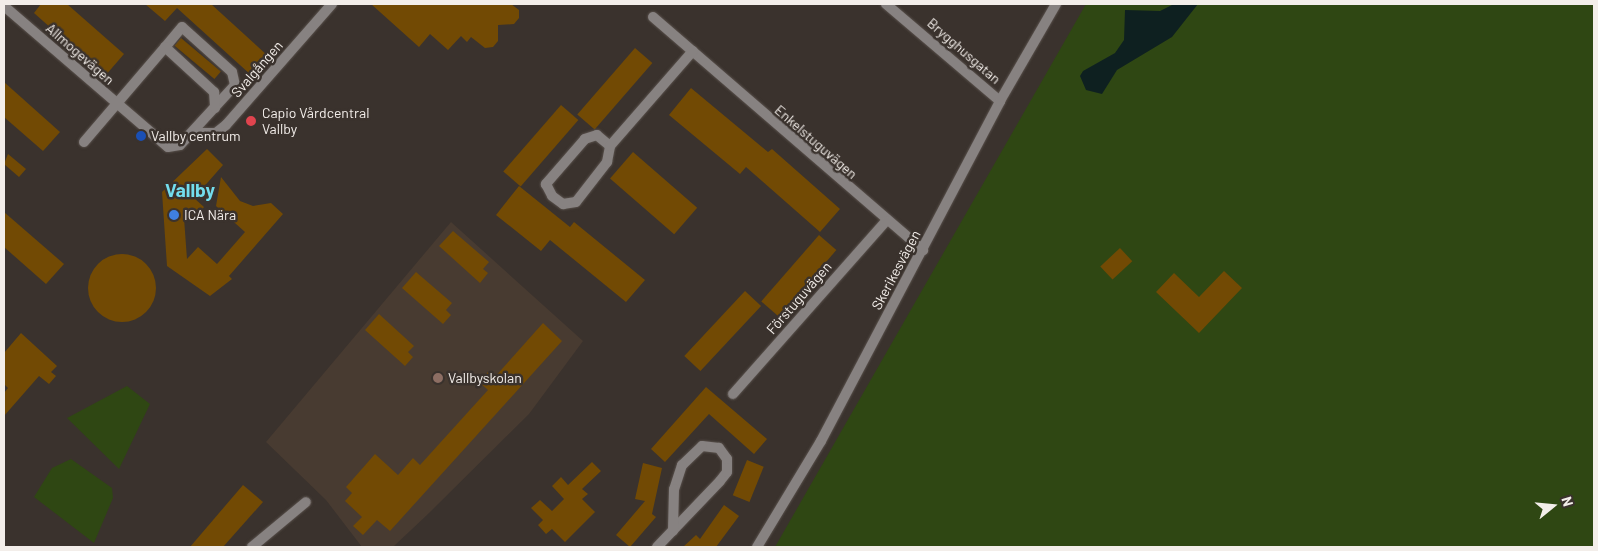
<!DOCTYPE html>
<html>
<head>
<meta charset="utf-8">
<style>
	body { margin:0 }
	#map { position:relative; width:1598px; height:551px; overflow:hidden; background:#3a322d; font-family:Barlow,sans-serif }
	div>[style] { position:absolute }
	.built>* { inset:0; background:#483b31 }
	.green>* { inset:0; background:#2f4713 }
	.water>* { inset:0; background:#0e2020 }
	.building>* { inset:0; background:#724a04; transform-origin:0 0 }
	.round { border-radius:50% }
	.roads { filter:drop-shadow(0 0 1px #58504b) drop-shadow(0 0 1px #58504b) }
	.minor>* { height:10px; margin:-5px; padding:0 5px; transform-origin:5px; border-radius:5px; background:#878281 }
	.tertiary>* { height:10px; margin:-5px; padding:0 5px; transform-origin:5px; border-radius:5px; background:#878281 }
	.dots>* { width:14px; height:14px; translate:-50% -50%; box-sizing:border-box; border:2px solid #3a322d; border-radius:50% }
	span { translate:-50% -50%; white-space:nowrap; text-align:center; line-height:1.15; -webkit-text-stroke:5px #3a322d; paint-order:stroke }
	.street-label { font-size:14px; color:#f3eeea }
	.poi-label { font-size:14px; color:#f3eeea }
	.left { translate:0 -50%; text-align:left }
	.district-label { font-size:19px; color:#73dded; font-weight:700 }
	.frame { position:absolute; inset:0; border:5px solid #f3eeea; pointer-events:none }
	.north { position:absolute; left:1528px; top:481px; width:50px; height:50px; -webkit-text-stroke:4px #3a322d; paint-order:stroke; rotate:73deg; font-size:14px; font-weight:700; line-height:20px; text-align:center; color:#f3eeea }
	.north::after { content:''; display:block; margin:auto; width:18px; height:22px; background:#f3eeea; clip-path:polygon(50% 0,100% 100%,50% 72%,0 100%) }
</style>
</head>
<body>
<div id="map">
	<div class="built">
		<div style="clip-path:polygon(451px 222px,583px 341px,529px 414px,427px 515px,394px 546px,362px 547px,326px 500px,266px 442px)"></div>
	</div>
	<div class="green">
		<div style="clip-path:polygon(1086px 4px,1594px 4px,1594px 547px,775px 547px)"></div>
		<div style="clip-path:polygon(127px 386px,150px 404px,119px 469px,67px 418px)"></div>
		<div style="clip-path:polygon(71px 459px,112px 488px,113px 498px,94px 543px,34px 497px,52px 468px)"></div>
	</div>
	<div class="water">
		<div style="clip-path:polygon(1174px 4px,1198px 4px,1172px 37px,1117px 70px,1102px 94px,1086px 90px,1080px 76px,1083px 71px,1115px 53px,1124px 40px,1125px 10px,1160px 11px)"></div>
	</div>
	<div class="building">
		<div style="clip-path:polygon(41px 4px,67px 4px,124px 54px,105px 76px,34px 13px)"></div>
		<div style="clip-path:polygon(145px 4px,211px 4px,268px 56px,251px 75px,177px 8px,165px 21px)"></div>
		<div style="clip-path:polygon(371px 4px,511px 4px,519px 10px,519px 18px,514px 24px,498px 25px,498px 41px,493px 47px,485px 48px,471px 37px,467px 42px,461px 36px,448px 50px,430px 34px,419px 47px)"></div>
		<div style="left:181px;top:38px;width:52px;height:10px;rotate:40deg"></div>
		<div style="left:635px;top:48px;width:23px;height:88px;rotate:41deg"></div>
		<div style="clip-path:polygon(4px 82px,60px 132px,43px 151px,4px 117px)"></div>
		<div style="clip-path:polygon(691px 88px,768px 152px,772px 149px,840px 209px,820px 232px,746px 167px,740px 174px,669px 115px)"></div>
		<div style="left:561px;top:105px;width:23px;height:88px;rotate:41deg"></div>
		<div style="clip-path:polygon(207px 149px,223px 165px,194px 198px,204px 207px,198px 215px,184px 218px,187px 259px,198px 247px,217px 264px,245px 232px,216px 206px,221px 177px,240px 201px,253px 206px,271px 203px,283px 214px,229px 276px,232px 279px,210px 296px,167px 266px,162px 192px)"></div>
		<div style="left:633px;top:152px;width:85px;height:35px;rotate:41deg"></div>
		<div style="clip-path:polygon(8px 154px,26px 169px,19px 177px,4px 164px)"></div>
		<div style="clip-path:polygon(519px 186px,570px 227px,574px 222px,645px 280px,626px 302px,550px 240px,541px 251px,496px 215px)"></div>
		<div style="clip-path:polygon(4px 212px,64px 264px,46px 284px,4px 247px)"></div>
		<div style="clip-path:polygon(453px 231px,489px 262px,483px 269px,488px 273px,480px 283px,439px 246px)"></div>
		<div style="left:819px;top:235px;width:23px;height:88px;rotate:41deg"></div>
		<div style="left:1120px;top:248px;width:18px;height:27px;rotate:47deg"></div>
		<div class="round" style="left:88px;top:254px;width:68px;height:68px"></div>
		<div style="clip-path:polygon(1224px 271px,1242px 288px,1199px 333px,1156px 292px,1174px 273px,1199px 297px)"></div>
		<div style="clip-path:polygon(416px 272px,452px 303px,446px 310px,451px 315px,443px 324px,402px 288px)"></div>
		<div style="left:745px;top:291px;width:22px;height:89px;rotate:43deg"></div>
		<div style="clip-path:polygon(379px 314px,414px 346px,408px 352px,413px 357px,405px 366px,365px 330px)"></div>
		<div style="clip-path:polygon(543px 323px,562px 341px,390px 531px,377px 520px,363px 535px,353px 526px,362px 517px,345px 501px,352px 493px,346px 487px,375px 454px,398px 475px,413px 458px,420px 465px,488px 390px,479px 382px,488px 372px,494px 378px)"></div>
		<div style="clip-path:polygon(21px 333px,57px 366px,51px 372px,56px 376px,49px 384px,39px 376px,4px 416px,4px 393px,8px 388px,4px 384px,4px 353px)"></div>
		<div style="clip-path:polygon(706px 387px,767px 439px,754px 454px,709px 414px,665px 462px,651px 449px)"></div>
		<div style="left:747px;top:460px;width:18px;height:38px;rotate:22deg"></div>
		<div style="clip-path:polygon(592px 462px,601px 471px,582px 489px,588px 494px,582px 499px,595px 512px,565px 542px,552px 529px,546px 534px,538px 525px,543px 520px,531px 508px,540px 500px,552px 511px,564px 499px,552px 486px,561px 477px,568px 485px)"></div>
		<div style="clip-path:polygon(643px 463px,662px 468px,652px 514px,656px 517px,630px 547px,616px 535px,645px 501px,635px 499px)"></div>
		<div style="clip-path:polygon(243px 485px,263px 502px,223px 547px,190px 547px)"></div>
		<div style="clip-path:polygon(724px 505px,739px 516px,716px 547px,683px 547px,696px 535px,700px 539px)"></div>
	</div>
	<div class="roads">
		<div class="minor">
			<div style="left:886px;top:4px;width:150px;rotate:40.4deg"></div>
			<div style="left:4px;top:6px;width:216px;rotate:40.7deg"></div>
			<div style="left:168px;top:147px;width:12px;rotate:-9deg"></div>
			<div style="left:180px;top:145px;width:81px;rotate:-47.5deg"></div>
			<div style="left:235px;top:85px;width:13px;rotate:-103deg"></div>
			<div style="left:232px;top:72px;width:67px;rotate:-138deg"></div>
			<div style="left:182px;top:27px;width:26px;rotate:130deg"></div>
			<div style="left:653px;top:17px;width:357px;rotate:40.8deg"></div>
			<div style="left:192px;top:133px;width:24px"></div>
			<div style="left:216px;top:133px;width:13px;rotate:-39deg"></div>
			<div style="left:226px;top:125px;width:161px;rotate:-48.8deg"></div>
			<div style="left:84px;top:142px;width:125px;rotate:-49.5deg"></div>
			<div style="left:165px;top:47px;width:67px;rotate:42.6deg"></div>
			<div style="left:214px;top:92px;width:16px;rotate:86deg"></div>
			<div style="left:610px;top:146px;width:17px;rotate:-140deg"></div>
			<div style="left:597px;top:135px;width:13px;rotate:162deg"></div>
			<div style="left:585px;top:139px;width:60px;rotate:130.9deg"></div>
			<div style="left:546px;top:184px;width:13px;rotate:63deg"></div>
			<div style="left:552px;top:196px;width:14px;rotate:36deg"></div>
			<div style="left:563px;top:204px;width:13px;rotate:-9deg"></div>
			<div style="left:576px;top:202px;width:51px;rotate:-52.2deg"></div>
			<div style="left:607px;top:162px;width:16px;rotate:-79deg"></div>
			<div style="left:610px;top:146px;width:126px;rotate:-48.9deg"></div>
			<div style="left:733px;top:394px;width:231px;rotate:-48.5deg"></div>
			<div style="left:252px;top:547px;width:70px;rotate:-39.8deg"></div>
			<div style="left:657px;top:547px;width:91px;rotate:-46.3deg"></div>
			<div style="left:720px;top:481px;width:11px;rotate:-52deg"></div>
			<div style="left:727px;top:472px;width:13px;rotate:-90deg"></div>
			<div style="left:727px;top:459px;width:14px;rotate:-126deg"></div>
			<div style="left:719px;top:448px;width:17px;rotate:-173deg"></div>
			<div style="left:702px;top:446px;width:28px;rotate:136deg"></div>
			<div style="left:682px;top:465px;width:25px;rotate:108deg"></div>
			<div style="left:674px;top:489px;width:42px;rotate:91.4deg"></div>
		</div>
		<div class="tertiary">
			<div style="left:757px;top:547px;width:124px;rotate:-58.9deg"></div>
			<div style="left:821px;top:441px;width:384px;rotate:-62.2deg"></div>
			<div style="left:1000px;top:101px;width:112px;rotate:-60deg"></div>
		</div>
	</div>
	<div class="dots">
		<div style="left:251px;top:121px;background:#e0444e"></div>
		<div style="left:141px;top:136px;background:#1a4fb4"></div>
		<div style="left:174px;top:215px;background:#3f7fe0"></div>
		<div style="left:438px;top:378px;background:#8d6e63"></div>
	</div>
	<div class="street-label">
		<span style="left:964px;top:51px;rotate:41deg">Brygghusgatan</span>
		<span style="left:80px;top:54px;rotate:41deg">Allmogevägen</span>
		<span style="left:257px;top:69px;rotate:-49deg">Svalgången</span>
		<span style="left:816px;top:142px;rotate:41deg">Enkelstuguvägen</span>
		<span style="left:896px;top:270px;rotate:-62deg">Skerikesvägen</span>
		<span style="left:799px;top:298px;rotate:-49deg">Förstuguvägen</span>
	</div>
	<div class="poi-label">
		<span class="left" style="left:262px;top:121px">Capio Vårdcentral<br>Vallby</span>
		<span class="left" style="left:151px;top:136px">Vallby centrum</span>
		<span class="left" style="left:184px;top:215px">ICA Nära</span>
		<span class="left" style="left:448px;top:378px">Vallbyskolan</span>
	</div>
	<div class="district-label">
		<span style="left:190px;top:190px">Vallby</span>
	</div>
	<div class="frame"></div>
	<div class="north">N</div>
</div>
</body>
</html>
